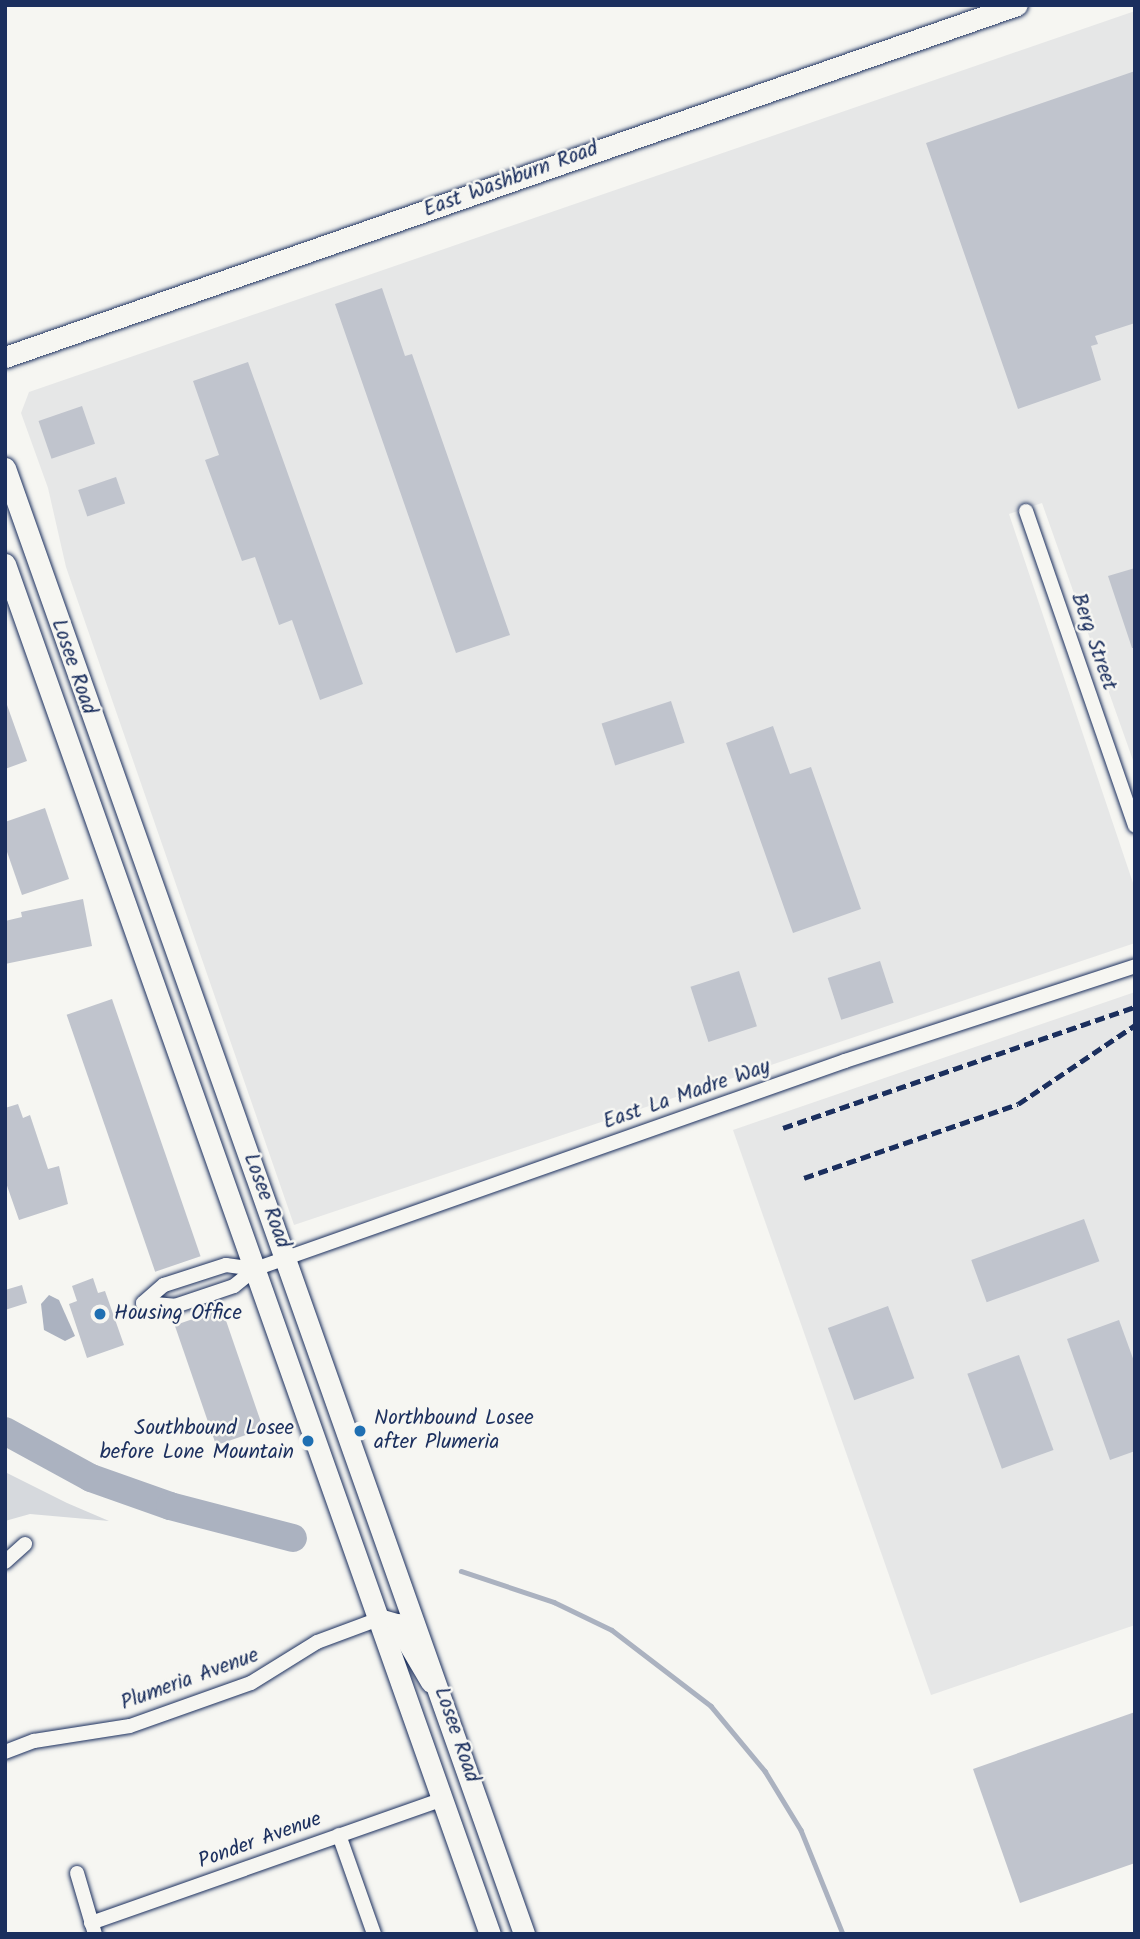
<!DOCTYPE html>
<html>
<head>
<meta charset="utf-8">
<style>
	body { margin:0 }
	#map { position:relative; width:1140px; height:1939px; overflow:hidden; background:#f6f6f2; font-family:Kalam,sans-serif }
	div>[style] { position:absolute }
	.built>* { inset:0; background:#e6e7e7 }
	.green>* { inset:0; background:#d6d9dd }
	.water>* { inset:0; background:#abb2c0 }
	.stream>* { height:4.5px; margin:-2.25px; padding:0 2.25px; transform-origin:2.25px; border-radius:2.25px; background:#abb2c0 }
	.river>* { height:28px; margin:-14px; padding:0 14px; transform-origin:14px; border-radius:14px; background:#abb2c0 }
	.building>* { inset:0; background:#c0c4cd; transform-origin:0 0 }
	.roads { filter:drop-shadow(0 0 2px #1b2f5e) drop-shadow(0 0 2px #1b2f5e) }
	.street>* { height:14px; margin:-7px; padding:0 7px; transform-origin:7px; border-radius:7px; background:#f6f6f2 }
	.secondary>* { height:21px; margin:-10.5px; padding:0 10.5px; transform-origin:10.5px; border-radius:10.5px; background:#f6f6f2 }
	.rail>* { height:4.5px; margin-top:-2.25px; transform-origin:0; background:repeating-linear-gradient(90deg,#1b2f5e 0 10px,transparent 0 15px) }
	.dots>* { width:19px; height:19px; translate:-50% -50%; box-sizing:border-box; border:4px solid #f6f6f2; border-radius:50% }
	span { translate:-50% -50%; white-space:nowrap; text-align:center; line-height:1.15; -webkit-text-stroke:5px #f6f6f2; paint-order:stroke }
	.street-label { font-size:21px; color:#1b2f5e }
	.poi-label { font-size:21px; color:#1b2f5e }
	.left { translate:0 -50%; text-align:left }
	.right { translate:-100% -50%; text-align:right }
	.frame { position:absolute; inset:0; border:7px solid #1b2f5e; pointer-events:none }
</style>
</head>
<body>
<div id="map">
	<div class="built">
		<div style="clip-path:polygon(1135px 11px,1135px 766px,1042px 503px,1009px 514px,1135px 889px,1135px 943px,294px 1225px,66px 567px,48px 488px,21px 413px,29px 392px)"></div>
		<div style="clip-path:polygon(1135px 992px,1135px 1625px,931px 1695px,733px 1130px)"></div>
	</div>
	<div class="green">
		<div style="clip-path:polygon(5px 1472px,67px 1503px,109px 1521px,30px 1514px,5px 1521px)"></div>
	</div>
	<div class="water">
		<div style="clip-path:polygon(49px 1295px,59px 1300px,75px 1336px,65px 1341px,44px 1330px,41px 1304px)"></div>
	</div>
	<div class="stream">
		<div style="left:461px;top:1571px;width:98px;rotate:18.4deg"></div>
		<div style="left:554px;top:1602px;width:64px;rotate:25.8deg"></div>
		<div style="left:612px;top:1630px;width:125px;rotate:37.5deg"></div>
		<div style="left:711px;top:1706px;width:85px;rotate:50.3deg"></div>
		<div style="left:765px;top:1771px;width:69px;rotate:58.6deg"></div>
		<div style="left:801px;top:1830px;width:112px;rotate:68deg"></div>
	</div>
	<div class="river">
		<div style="left:5px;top:1431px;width:98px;rotate:28.7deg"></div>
		<div style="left:91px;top:1478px;width:84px;rotate:19.5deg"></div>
		<div style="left:170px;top:1506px;width:127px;rotate:14.6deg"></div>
	</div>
	<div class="building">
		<div style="clip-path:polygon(1135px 71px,1135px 323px,1095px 336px,1098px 344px,1091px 346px,1101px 380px,1018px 409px,926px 143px)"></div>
		<div style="clip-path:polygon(382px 288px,405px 356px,412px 354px,510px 635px,456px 653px,335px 304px)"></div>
		<div style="clip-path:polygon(248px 362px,363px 684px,320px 700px,292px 620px,279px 625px,255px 557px,242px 561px,205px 460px,219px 455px,193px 381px)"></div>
		<div style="left:82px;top:406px;width:40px;height:46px;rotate:71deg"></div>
		<div style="left:116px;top:477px;width:28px;height:40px;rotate:71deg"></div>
		<div style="clip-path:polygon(1135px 568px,1135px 648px,1132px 648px,1108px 576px)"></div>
		<div style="left:671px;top:701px;width:44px;height:73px;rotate:72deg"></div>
		<div style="clip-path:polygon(7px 705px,27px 761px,5px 769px,5px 706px)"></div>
		<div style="clip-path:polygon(773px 726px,790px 774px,811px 767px,861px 909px,793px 933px,726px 743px)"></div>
		<div style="clip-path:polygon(45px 808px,69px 879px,22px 895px,5px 846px,5px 822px)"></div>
		<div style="clip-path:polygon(83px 899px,92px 946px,5px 964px,5px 921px,22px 917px,21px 912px)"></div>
		<div style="left:880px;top:961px;width:44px;height:55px;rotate:72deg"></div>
		<div style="left:739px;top:971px;width:58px;height:51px;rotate:72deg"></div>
		<div style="left:112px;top:999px;width:272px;height:48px;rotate:71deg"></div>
		<div style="clip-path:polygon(18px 1104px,23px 1118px,30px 1115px,48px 1169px,59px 1166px,68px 1204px,19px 1220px,5px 1180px,5px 1108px)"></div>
		<div style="left:1084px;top:1219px;width:45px;height:120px;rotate:70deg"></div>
		<div style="clip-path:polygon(93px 1278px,98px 1293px,105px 1291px,124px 1345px,87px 1358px,69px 1304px,77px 1301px,72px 1286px)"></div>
		<div style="clip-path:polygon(22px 1285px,27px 1303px,5px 1310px,5px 1290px)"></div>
		<div style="left:888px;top:1306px;width:77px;height:64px;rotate:70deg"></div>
		<div style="left:222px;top:1309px;width:127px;height:50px;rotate:71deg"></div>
		<div style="clip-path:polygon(1119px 1320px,1135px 1364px,1135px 1451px,1110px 1460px,1067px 1339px)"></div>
		<div style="left:1019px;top:1355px;width:101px;height:55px;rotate:70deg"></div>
		<div style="clip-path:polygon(1135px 1712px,1135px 1863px,1020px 1903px,973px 1769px)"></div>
	</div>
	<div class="roads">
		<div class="street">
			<div style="left:1026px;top:511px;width:333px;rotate:70.9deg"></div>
			<div style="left:143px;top:1303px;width:32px;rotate:5deg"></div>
			<div style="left:175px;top:1306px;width:62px;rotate:-18.7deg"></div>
			<div style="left:234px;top:1286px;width:27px;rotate:-39deg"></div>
			<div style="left:255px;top:1269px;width:626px;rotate:-19.42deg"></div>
			<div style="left:845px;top:1061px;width:305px;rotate:-18.1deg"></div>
			<div style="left:143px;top:1303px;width:28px;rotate:-41deg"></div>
			<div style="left:164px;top:1285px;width:65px;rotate:-17.9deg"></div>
			<div style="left:226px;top:1265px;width:29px;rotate:8deg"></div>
			<div style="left:5px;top:1562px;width:27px;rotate:-42deg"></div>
			<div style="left:5px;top:1752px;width:31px;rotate:-21deg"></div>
			<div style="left:34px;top:1741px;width:97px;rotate:-8.9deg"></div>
			<div style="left:130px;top:1726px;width:128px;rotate:-19.6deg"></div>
			<div style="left:251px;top:1683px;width:78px;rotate:-31.8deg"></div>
			<div style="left:317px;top:1642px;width:66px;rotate:-20.4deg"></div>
			<div style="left:339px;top:1835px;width:105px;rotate:70.5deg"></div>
			<div style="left:77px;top:1873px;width:64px;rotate:73.6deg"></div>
			<div style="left:91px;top:1923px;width:373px;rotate:-19.4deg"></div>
		</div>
		<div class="secondary">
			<div style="left:5px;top:357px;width:1071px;rotate:-19.18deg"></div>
			<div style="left:5px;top:468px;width:1555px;rotate:70.5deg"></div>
			<div style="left:5px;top:564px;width:1453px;rotate:70.51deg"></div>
			<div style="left:379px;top:1619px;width:19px;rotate:16deg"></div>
			<div style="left:397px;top:1624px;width:67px;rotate:59.6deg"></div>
		</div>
	</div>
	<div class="rail">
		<div style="left:783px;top:1128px;width:372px;rotate:-19deg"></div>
		<div style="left:804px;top:1178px;width:226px;rotate:-19.1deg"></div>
		<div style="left:1018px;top:1104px;width:141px;rotate:-34deg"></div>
	</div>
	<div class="dots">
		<div style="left:100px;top:1314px;background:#1f6fb2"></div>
		<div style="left:360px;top:1431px;background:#1f6fb2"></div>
		<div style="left:308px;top:1441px;background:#1f6fb2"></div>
	</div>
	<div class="street-label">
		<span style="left:511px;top:180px;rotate:-20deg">East Washburn Road</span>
		<span style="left:1093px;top:642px;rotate:71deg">Berg Street</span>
		<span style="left:73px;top:667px;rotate:71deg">Losee Road</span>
		<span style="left:687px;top:1095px;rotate:-19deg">East La Madre Way</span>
		<span style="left:266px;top:1201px;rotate:70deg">Losee Road</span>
		<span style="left:190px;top:1680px;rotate:-20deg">Plumeria Avenue</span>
		<span style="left:456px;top:1735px;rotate:71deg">Losee Road</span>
		<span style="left:260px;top:1841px;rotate:-20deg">Ponder Avenue</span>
	</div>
	<div class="poi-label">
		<span class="left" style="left:114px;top:1314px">Housing Office</span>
		<span class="left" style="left:374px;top:1431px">Northbound Losee<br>after Plumeria</span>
		<span class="right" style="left:294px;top:1441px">Southbound Losee<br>before Lone Mountain</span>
	</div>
	<div class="frame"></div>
</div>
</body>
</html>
